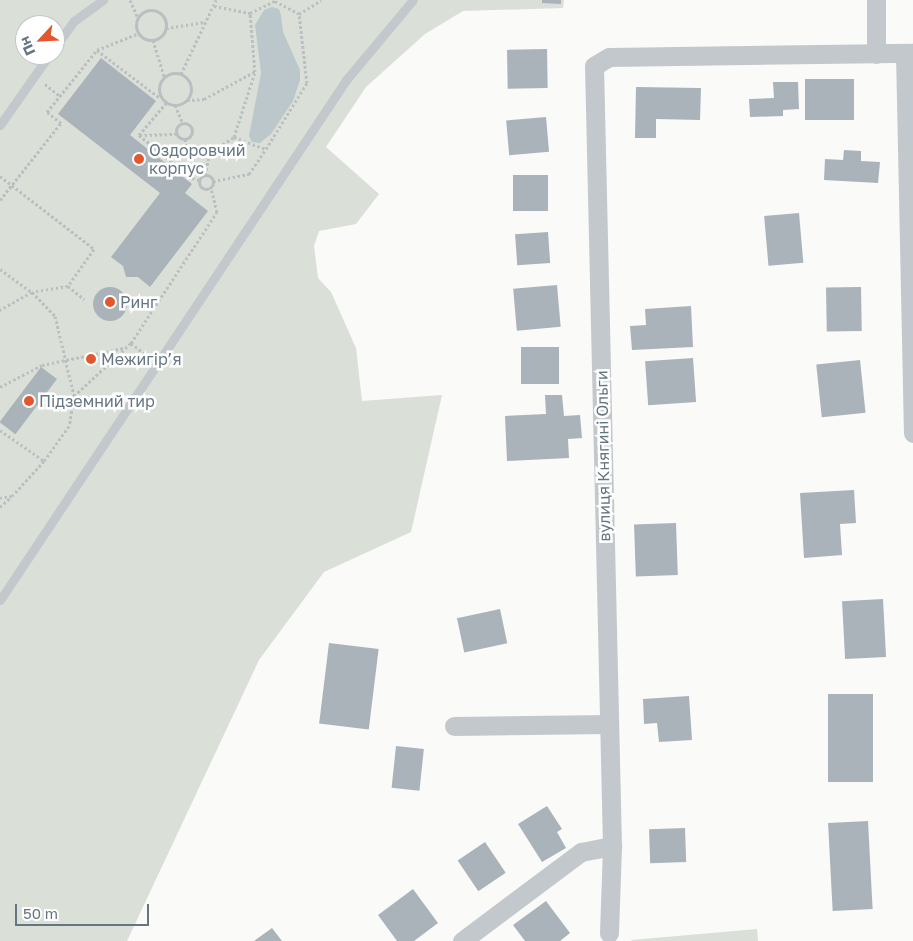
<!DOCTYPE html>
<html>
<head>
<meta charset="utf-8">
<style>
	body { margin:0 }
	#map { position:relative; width:913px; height:941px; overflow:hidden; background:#fafaf8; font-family:"Golos Text",sans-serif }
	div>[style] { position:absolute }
	.green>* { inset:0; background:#dadfd7; transform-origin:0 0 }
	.water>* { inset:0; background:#bbc7cb }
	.building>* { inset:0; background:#aab3b9; transform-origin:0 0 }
	.round { border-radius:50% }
	.path>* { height:3px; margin-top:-1.5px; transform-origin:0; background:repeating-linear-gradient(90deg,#bbbfc2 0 2.5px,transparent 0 5px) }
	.path>.ring { margin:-1.5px; padding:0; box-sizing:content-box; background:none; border:3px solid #bbbfc2; border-radius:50% }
	.service>* { height:9px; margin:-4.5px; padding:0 4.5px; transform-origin:4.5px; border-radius:4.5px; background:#c3c8cc }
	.minor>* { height:19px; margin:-9.5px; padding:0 9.5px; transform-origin:9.5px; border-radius:9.5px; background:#c3c8cc }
	.dots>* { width:14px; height:14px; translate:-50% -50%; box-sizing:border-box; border:2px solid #fff; border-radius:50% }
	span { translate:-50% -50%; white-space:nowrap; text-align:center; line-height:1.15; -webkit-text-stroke:5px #fff; paint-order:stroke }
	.poi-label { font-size:16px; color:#657683 }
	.left { translate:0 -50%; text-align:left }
	.street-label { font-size:16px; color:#657683 }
	.north { position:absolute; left:15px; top:15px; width:50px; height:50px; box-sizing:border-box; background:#fff; border:1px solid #c1c8cd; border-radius:50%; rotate:245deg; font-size:14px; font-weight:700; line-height:20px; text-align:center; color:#657683 }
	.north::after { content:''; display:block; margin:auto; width:18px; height:22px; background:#e4572e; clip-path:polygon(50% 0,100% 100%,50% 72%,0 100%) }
	.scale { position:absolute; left:15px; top:904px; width:134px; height:22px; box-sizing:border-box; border:2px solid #657683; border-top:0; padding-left:6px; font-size:15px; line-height:18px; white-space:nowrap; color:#657683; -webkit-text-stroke:4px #fff; paint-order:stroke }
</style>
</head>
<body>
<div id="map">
	<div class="green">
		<div style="clip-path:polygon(evenodd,0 0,564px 0,563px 8px,463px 11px,425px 34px,366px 87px,326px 147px,379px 194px,356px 224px,319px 231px,314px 246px,318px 278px,331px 292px,356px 348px,362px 401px,442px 395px,411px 532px,324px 572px,259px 660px,127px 941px,0 941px,0 0,25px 25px,55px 25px,55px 55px,25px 55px,25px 25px)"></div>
		<div style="left:757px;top:929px;width:12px;height:126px;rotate:85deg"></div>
	</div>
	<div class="water">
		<div style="clip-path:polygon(272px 7px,279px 9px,281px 15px,283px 32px,300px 70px,300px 80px,293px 101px,271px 134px,260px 143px,252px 142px,249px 136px,261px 73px,255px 25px,264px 10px)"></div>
	</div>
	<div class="building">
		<div style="clip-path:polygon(542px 0,561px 0,561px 4px,542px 3px)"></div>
		<div style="left:547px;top:49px;width:39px;height:40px;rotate:89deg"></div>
		<div style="clip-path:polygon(101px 58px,156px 101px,130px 135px,192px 184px,185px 193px,208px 211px,150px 287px,138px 277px,126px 277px,123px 266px,111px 257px,160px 193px,58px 114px)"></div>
		<div style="left:805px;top:79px;width:49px;height:41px"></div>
		<div style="clip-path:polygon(773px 82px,798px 82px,799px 109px,783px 110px,783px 116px,750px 117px,749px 99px,774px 98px)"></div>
		<div style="clip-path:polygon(636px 87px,701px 88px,700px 120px,656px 119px,656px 138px,635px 138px)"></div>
		<div style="left:546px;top:117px;width:35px;height:40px;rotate:85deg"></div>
		<div style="clip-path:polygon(844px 150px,861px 151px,861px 161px,880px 162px,878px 183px,824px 180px,825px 159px,843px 160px)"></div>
		<div style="left:513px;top:175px;width:35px;height:36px"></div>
		<div style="left:799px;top:213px;width:50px;height:35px;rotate:85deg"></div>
		<div style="left:548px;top:232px;width:31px;height:33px;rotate:86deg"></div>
		<div style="left:557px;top:285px;width:42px;height:44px;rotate:85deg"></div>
		<div style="left:861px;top:287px;width:44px;height:35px;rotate:89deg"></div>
		<div class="round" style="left:93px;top:287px;width:34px;height:34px"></div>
		<div style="clip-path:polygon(691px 306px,693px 347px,632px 350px,630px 326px,646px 325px,645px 309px)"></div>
		<div style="left:521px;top:347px;width:38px;height:37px"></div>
		<div style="left:693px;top:358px;width:44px;height:48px;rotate:86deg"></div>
		<div style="left:860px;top:360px;width:53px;height:44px;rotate:84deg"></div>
		<div style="left:41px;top:367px;width:20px;height:69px;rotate:37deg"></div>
		<div style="clip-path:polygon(545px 395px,562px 395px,564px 416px,580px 415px,582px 438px,568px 439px,569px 458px,507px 461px,505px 416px,546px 414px)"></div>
		<div style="clip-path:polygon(854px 490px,856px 523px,840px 524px,842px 555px,804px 558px,800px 493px)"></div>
		<div style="left:676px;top:523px;width:52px;height:42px;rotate:88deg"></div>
		<div style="left:883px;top:599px;width:58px;height:41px;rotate:87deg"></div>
		<div style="left:500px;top:609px;width:35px;height:44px;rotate:78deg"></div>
		<div style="left:329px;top:643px;width:50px;height:81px;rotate:7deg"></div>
		<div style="left:828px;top:694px;width:45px;height:88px"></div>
		<div style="clip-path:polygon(689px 696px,692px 740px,659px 742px,657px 723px,644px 724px,643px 699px)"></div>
		<div style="left:396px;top:746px;width:28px;height:42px;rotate:6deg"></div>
		<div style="clip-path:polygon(547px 806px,562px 829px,557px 832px,566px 848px,542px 862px,518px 824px)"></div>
		<div style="left:868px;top:821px;width:88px;height:40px;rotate:87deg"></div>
		<div style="left:685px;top:828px;width:34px;height:36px;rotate:88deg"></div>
		<div style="left:485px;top:842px;width:37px;height:33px;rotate:56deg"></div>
		<div style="clip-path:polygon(413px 889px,438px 923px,414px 941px,397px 941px,378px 915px)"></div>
		<div style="clip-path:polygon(546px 901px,570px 933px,560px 941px,525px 941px,513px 925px)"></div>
		<div style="clip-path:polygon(272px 928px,282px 941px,254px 941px)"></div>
	</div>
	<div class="path">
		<div style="left:130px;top:0;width:20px;rotate:66deg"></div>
		<div style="left:214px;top:6px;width:37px;rotate:11deg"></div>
		<div class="ring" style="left:136px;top:10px;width:27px;height:27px"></div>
		<div style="left:166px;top:28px;width:40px;rotate:-8.5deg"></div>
		<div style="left:153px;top:40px;width:39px;rotate:73deg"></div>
		<div style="left:97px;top:50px;width:79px;rotate:37.3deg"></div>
		<div class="ring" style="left:159px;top:73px;width:29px;height:29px"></div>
		<div style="left:181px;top:74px;width:82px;rotate:-64.7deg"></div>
		<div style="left:45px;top:84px;width:19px;rotate:39deg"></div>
		<div style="left:187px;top:100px;width:17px;rotate:-3deg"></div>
		<div style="left:204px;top:99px;width:57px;rotate:-28.4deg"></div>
		<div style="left:175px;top:105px;width:21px;rotate:67deg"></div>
		<div class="ring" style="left:176px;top:123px;width:13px;height:13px"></div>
		<div style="left:177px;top:134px;width:38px;rotate:178deg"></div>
		<div style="left:139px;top:135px;width:68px;rotate:39.1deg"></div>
		<div style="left:139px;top:135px;width:42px;rotate:-49.8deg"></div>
		<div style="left:234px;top:137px;width:34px;rotate:21deg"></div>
		<div style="left:266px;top:149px;width:78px;rotate:-58.2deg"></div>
		<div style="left:307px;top:83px;width:69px;rotate:-96.6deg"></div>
		<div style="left:185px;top:139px;width:40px;rotate:80deg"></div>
		<div style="left:192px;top:178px;width:7px;rotate:16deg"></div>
		<div class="ring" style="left:199px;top:175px;width:11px;height:11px"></div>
		<div style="left:205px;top:175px;width:24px;rotate:-78deg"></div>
		<div style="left:210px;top:152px;width:28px;rotate:-32deg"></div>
		<div style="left:234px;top:137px;width:68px;rotate:-72.1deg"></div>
		<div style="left:255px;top:72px;width:59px;rotate:-94.8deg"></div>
		<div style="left:250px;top:13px;width:28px;rotate:-26deg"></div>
		<div style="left:275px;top:1px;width:27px;rotate:28deg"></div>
		<div style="left:299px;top:14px;width:26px;rotate:-32deg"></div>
		<div style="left:0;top:176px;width:119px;rotate:37.8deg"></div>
		<div style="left:94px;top:249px;width:45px;rotate:125.1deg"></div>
		<div style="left:68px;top:286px;width:36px;rotate:171deg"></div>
		<div style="left:32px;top:292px;width:37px;rotate:151deg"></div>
		<div style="left:213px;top:181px;width:37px;rotate:-11deg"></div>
		<div style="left:249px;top:174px;width:30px;rotate:-56deg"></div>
		<div style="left:0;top:200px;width:98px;rotate:-51.6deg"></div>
		<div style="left:61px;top:123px;width:18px;rotate:-142deg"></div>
		<div style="left:47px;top:112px;width:80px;rotate:-51.1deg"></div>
		<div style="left:97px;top:50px;width:45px;rotate:-22deg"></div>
		<div style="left:0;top:269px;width:39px;rotate:36deg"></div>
		<div style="left:32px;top:292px;width:33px;rotate:46deg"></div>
		<div style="left:55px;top:316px;width:82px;rotate:76.6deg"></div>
		<div style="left:74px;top:396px;width:30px;rotate:99deg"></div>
		<div style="left:69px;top:426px;width:43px;rotate:125.5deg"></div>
		<div style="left:44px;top:461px;width:47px;rotate:132.4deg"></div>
		<div style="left:12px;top:496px;width:12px;rotate:171deg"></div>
		<div style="left:68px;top:286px;width:21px;rotate:39deg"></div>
		<div style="left:131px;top:343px;width:23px;rotate:38deg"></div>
		<div style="left:0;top:387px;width:47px;rotate:-27.6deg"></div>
		<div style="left:42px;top:365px;width:84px;rotate:-11.7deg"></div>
		<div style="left:74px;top:396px;width:78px;rotate:-42.9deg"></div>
		<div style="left:131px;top:343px;width:157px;rotate:-56.7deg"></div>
		<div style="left:217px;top:212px;width:25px;rotate:-104deg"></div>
		<div style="left:0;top:430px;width:54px;rotate:35.2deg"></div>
		<div style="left:0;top:507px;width:15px;rotate:-42deg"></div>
	</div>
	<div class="service">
		<div style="left:55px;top:47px;width:32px;rotate:-54deg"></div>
		<div style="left:74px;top:21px;width:36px;rotate:-36deg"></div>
		<div style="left:0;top:125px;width:85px;rotate:-55deg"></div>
		<div style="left:0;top:600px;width:625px;rotate:-56.36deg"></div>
		<div style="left:346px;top:80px;width:104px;rotate:-50.1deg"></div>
	</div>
	<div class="minor">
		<div style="left:876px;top:0;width:54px;rotate:90deg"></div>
		<div style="left:905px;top:53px;width:380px;rotate:88.8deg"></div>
		<div style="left:454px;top:726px;width:155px;rotate:-0.7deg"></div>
		<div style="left:609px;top:933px;width:87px;rotate:-88deg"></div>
		<div style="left:612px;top:846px;width:780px;rotate:-91.32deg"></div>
		<div style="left:594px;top:66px;width:17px;rotate:-31deg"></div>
		<div style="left:609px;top:57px;width:304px;rotate:-0.8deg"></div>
		<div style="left:462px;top:941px;width:149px;rotate:-36.8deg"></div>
		<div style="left:581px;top:852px;width:32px;rotate:-11deg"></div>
	</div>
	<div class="dots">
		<div style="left:139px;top:159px;background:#e4572e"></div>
		<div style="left:110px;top:302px;background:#e4572e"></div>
		<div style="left:91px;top:359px;background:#e4572e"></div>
		<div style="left:29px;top:401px;background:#e4572e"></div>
	</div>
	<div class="poi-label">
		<span class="left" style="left:149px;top:159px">Оздоровчий<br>корпус</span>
		<span class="left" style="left:120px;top:302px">Ринг</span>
		<span class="left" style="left:101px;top:359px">Межигір’я</span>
		<span class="left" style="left:39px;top:401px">Підземний тир</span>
	</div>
	<div class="street-label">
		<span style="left:603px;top:456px;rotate:-91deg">вулиця Княгині Ольги</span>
	</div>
	<div class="north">Пн</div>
	<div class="scale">50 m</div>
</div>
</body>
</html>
